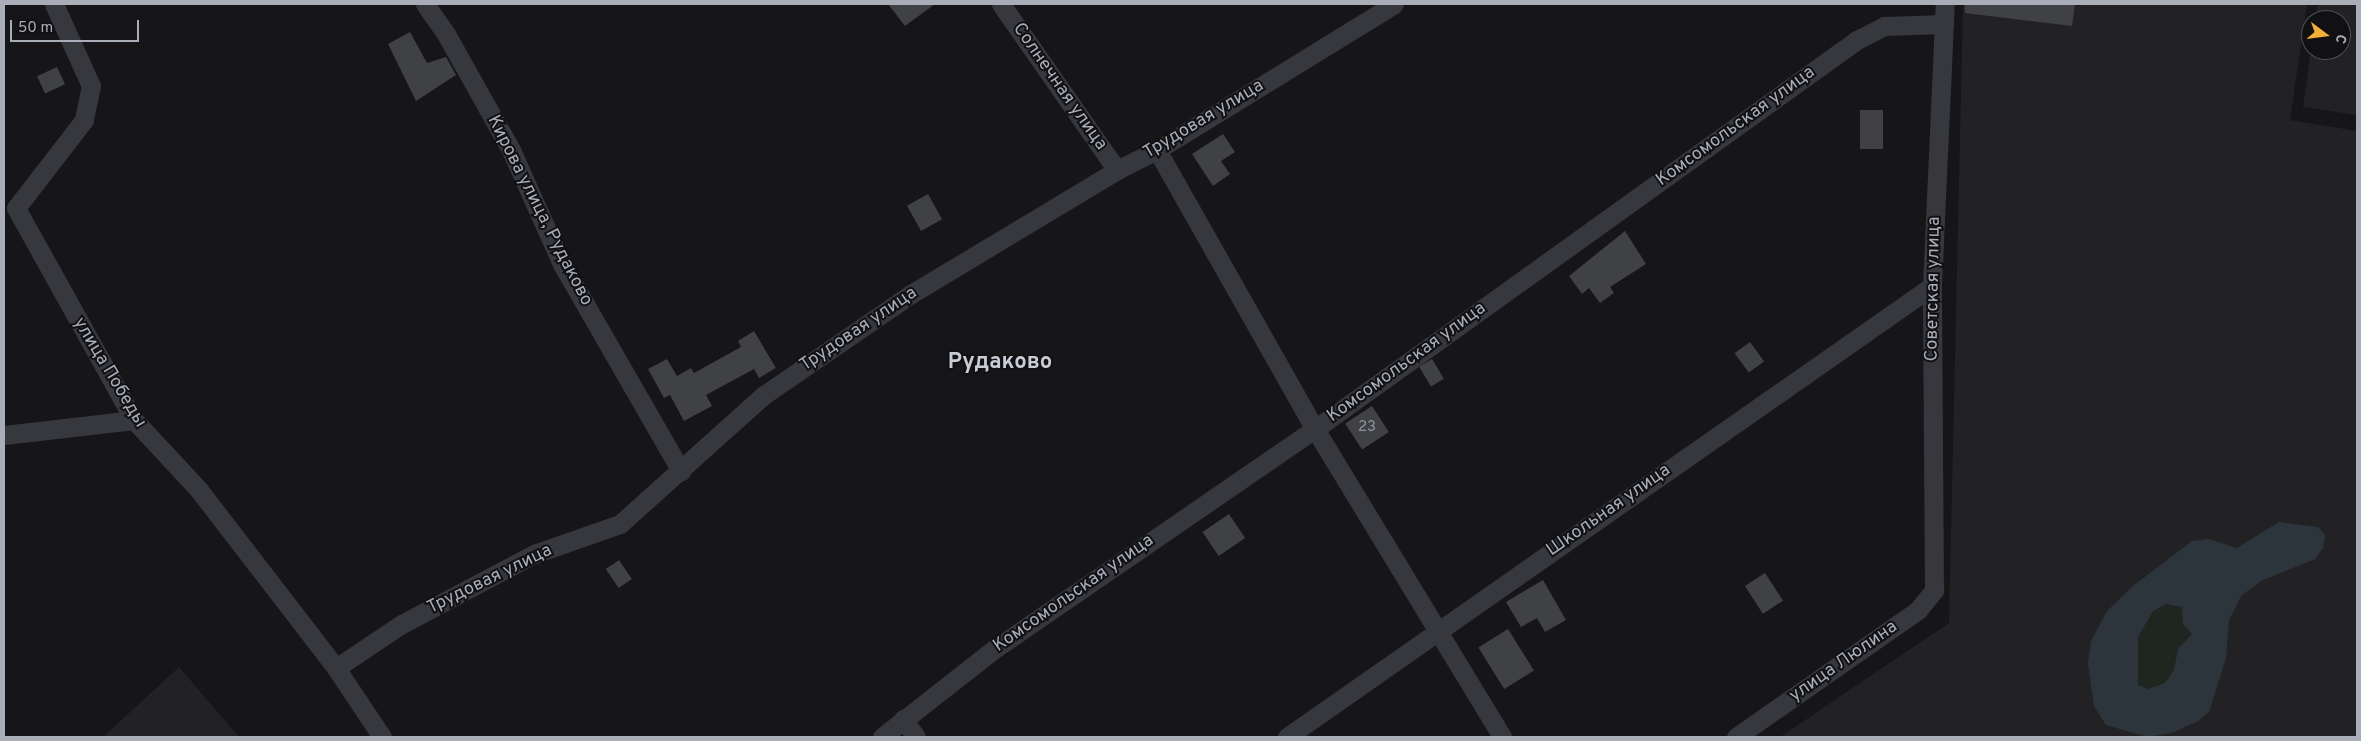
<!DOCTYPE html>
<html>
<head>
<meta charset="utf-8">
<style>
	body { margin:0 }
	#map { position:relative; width:2361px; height:741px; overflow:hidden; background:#161618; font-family:Overpass,sans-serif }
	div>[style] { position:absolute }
	.built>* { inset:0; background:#222225 }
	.green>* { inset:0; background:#1e261f }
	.water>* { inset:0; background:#2c353c }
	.building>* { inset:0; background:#404145; transform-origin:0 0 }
	.street>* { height:19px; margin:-9.5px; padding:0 9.5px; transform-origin:9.5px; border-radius:9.5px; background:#37383d }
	span { translate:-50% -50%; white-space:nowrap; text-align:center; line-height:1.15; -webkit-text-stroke:4px #111113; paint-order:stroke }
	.number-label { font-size:15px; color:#8e929b }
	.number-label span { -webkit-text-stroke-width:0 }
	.street-label { font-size:18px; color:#a8adb8 }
	.district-label { font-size:22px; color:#c9ccd4; font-weight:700 }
	.frame { position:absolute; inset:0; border:5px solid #a8adb8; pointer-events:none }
	.north { position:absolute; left:2301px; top:10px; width:50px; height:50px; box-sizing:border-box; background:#111113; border:1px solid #4d4f55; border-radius:50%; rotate:105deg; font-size:14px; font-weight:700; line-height:20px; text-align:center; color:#a8adb8 }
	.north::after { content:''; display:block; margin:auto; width:18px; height:22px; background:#f2b134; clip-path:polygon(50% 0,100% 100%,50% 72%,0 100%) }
	.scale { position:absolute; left:10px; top:20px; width:129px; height:22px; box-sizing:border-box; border:2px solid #a8adb8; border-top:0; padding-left:6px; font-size:15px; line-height:18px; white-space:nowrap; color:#a8adb8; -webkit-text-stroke:4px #111113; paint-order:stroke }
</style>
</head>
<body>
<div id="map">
	<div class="built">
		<div style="clip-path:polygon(1963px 4px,2307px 4px,2290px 120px,2357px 131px,2357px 737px,1780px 737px,1949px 623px)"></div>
		<div style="clip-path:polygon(2318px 4px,2357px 4px,2357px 115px,2303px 107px,2311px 50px,2341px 50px,2341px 20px,2315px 20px)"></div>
		<div style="clip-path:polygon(179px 667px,239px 737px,103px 737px)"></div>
	</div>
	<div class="green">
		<div style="clip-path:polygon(2166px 604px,2182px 607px,2183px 624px,2192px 634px,2178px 649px,2174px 670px,2165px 683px,2148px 689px,2138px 685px,2138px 637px,2153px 611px)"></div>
	</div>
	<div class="water">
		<div style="clip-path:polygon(evenodd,2279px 522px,2318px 527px,2325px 535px,2323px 548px,2315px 559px,2261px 581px,2241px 596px,2229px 620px,2226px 658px,2209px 712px,2198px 721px,2172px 733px,2147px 737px,2106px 725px,2094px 706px,2088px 664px,2091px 641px,2107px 611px,2133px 586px,2192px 541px,2209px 539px,2237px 548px,2279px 522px,2166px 604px,2182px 607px,2183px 624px,2192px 634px,2178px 649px,2174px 670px,2165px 683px,2148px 689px,2138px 685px,2138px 637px,2153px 611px,2166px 604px)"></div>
	</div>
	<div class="building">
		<div style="clip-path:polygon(888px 4px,935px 4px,905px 26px)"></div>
		<div style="clip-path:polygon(1965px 4px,2075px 4px,2072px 26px,1965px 13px)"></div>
		<div style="clip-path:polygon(410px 32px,427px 63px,446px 57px,456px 75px,416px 101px,388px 44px)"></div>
		<div style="left:57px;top:67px;width:19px;height:22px;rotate:65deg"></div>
		<div style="left:1860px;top:110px;width:23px;height:39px"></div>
		<div style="clip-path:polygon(1223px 134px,1235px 152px,1221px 161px,1230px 174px,1213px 186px,1192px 154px)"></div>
		<div style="left:928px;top:194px;width:29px;height:24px;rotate:61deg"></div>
		<div style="clip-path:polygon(1625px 231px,1646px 264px,1610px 287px,1614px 293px,1600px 303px,1589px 288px,1582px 294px,1569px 276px)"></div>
		<div style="clip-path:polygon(754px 331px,776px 368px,759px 378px,754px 369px,706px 395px,712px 406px,684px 421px,670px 395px,664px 398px,648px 369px,667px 359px,677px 376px,691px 368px,694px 373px,741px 347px,738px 341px)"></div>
		<div style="left:1750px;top:342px;width:24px;height:19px;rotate:54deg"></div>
		<div style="left:1432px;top:359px;width:23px;height:15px;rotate:59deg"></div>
		<div style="left:1372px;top:406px;width:31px;height:32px;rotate:57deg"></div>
		<div style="left:1229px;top:514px;width:29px;height:32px;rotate:56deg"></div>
		<div style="left:619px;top:560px;width:23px;height:16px;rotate:56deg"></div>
		<div style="left:1765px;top:573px;width:33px;height:24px;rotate:57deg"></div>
		<div style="clip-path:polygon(1543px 580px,1566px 620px,1545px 632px,1537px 618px,1521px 627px,1506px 602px)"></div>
		<div style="left:1508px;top:629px;width:49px;height:35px;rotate:58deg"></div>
	</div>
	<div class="street">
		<div style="left:54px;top:4px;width:90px;rotate:65.7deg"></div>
		<div style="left:91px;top:86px;width:35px;rotate:102deg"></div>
		<div style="left:84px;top:120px;width:111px;rotate:127.7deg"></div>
		<div style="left:16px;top:208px;width:243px;rotate:60.9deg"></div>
		<div style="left:134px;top:420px;width:96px;rotate:47.1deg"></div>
		<div style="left:199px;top:490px;width:225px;rotate:52.4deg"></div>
		<div style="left:336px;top:668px;width:83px;rotate:56.3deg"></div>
		<div style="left:425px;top:4px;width:37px;rotate:55deg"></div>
		<div style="left:446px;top:34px;width:133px;rotate:60.7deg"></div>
		<div style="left:511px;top:150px;width:125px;rotate:65.9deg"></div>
		<div style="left:562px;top:264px;width:239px;rotate:60.1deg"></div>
		<div style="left:1001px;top:4px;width:203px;rotate:55.1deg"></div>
		<div style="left:1157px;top:150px;width:321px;rotate:60.5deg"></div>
		<div style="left:1315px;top:429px;width:360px;rotate:58.7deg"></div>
		<div style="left:4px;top:435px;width:131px;rotate:-6.6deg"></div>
		<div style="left:336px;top:668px;width:77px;rotate:-33.9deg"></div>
		<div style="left:400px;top:625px;width:152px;rotate:-27.9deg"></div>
		<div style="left:534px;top:554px;width:91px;rotate:-19.2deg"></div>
		<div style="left:620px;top:524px;width:193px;rotate:-41.9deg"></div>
		<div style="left:764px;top:395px;width:178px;rotate:-34.5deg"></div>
		<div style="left:911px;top:294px;width:240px;rotate:-31deg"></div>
		<div style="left:1117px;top:170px;width:45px;rotate:-26.6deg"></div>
		<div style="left:1157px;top:150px;width:278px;rotate:-31.6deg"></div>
		<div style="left:903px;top:719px;width:22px;rotate:54deg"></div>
		<div style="left:882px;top:737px;width:141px;rotate:-38.1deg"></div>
		<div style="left:993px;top:650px;width:391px;rotate:-34.5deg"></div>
		<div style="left:1315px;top:429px;width:667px;rotate:-35.67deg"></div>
		<div style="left:1857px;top:40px;width:30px;rotate:-27deg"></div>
		<div style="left:1884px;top:26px;width:60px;rotate:-1.9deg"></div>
		<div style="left:1287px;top:737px;width:787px;rotate:-34.96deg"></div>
		<div style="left:1736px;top:737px;width:222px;rotate:-34.9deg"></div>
		<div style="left:1918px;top:610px;width:26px;rotate:-51deg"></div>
		<div style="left:1934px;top:590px;width:304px;rotate:-90.4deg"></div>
		<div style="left:1932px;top:286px;width:282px;rotate:-87.4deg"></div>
	</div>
	<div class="number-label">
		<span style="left:1367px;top:428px">23</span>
	</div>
	<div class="street-label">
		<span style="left:1059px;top:87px;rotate:55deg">Солнечная улица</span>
		<span style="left:1204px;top:120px;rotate:-31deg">Трудовая улица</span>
		<span style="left:1736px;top:127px;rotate:-36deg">Комсомольская улица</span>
		<span style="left:539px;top:211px;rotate:63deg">Кирова улица, Рудаково</span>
		<span style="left:1934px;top:289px;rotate:-89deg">Советская улица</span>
		<span style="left:859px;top:330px;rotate:-34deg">Трудовая улица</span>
		<span style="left:1407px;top:363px;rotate:-36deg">Комсомольская улица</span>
		<span style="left:109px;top:373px;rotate:59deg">улица Победы</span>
		<span style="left:1609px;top:511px;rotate:-35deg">Школьная улица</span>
		<span style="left:490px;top:580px;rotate:-26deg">Трудовая улица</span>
		<span style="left:1074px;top:594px;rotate:-35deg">Комсомольская улица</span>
		<span style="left:1844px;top:662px;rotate:-35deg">улица Люлина</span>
	</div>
	<div class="district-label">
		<span style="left:1000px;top:363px">Рудаково</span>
	</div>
	<div class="frame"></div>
	<div class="north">С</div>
	<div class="scale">50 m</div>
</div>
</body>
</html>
